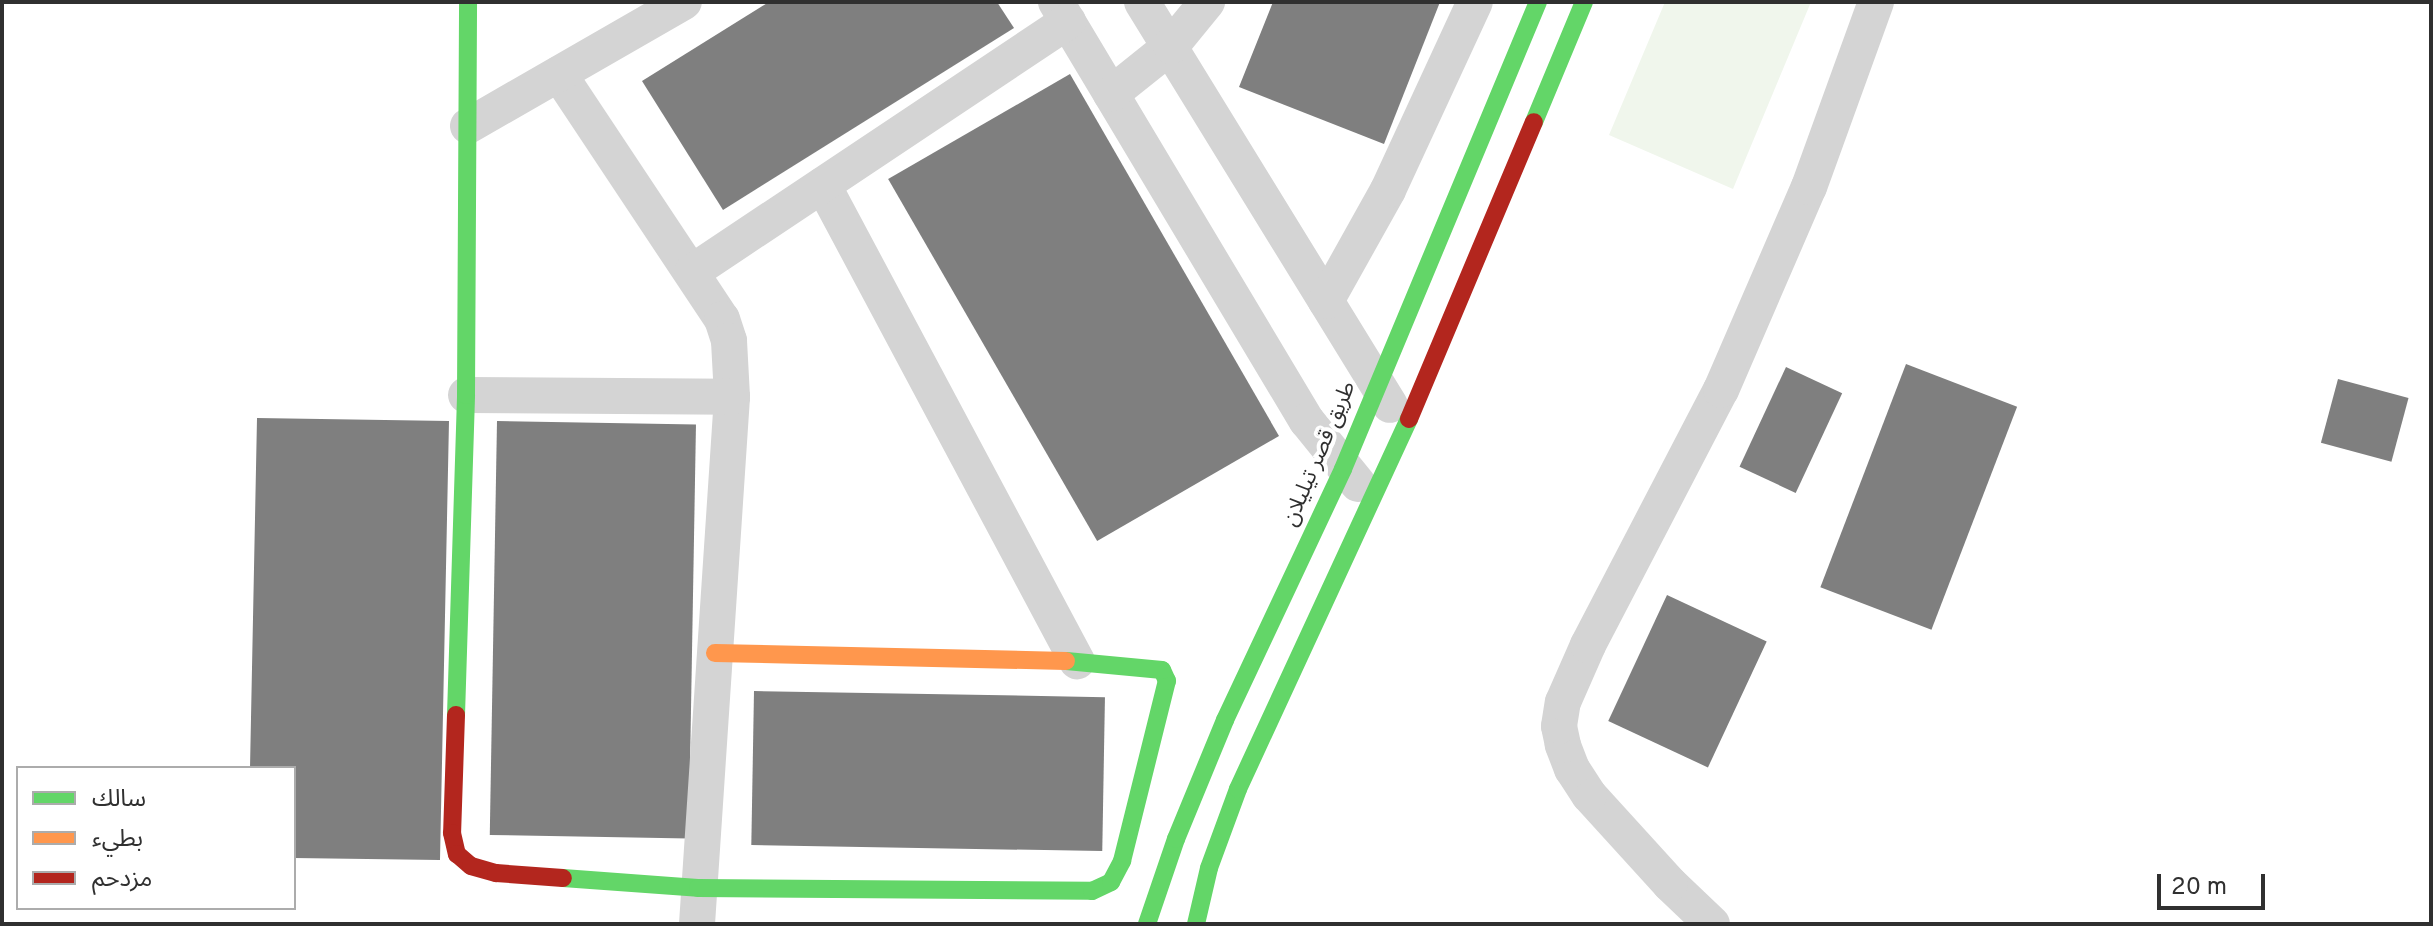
<!DOCTYPE html>
<html>
<head>
<meta charset="utf-8">
<style>
	body { margin:0 }
	#map { position:relative; width:2433px; height:926px; overflow:hidden; background:#fff; font-family:Overpass,"Noto Sans Arabic",sans-serif }
	div>[style] { position:absolute }
	.green>* { inset:0; background:#f0f6ec }
	.building>* { inset:0; background:#7f7f7f; transform-origin:0 0 }
	.street>* { height:36px; margin:-18px; padding:0 18px; transform-origin:18px; border-radius:18px; background:#d4d4d4 }
	.fast>* { height:18px; margin:-9px; padding:0 9px; transform-origin:9px; border-radius:9px; background:#63d668 }
	.slow>* { height:18px; margin:-9px; padding:0 9px; transform-origin:9px; border-radius:9px; background:#ff974d }
	.jam>* { height:18px; margin:-9px; padding:0 9px; transform-origin:9px; border-radius:9px; background:#b3261e }
	span { translate:-50% -50%; white-space:nowrap; text-align:center; line-height:1.15; -webkit-text-stroke:8px #fff; paint-order:stroke }
	.street-label { font-size:22px; color:#303030 }
	.frame { position:absolute; inset:0; border:4px solid #303030; pointer-events:none }
	.legend { position:absolute; left:16px; top:766px; width:280px; height:144px; box-sizing:border-box; background:#fff; border:2px solid #acacac; margin:0; padding:10px 14px; list-style:none; font-size:24px; color:#303030 }
	.legend li { display:flex; align-items:center; gap:16px; height:40px }
	.legend b { width:40px; border:2px solid #acacac }
	.scale { position:absolute; left:2157px; top:874px; width:108px; height:36px; box-sizing:border-box; border:4px solid #303030; border-top:0; padding-left:10px; font-size:24px; line-height:28px; white-space:nowrap; color:#303030; -webkit-text-stroke:6px #fff; paint-order:stroke }
</style>
</head>
<body>
<div id="map">
	<div class="green">
		<div style="clip-path:polygon(1665px 2px,1811px 2px,1733px 189px,1609px 135px)"></div>
	</div>
	<div class="building">
		<div style="clip-path:polygon(769px 2px,997px 2px,1014px 28px,723px 210px,642px 81px)"></div>
		<div style="clip-path:polygon(1273px 2px,1440px 2px,1384px 144px,1239px 87px)"></div>
		<div style="left:1070px;top:74px;width:418px;height:210px;rotate:60deg"></div>
		<div style="left:1906px;top:364px;width:119px;height:239px;rotate:21deg"></div>
		<div style="left:1786px;top:367px;width:62px;height:110px;rotate:25deg"></div>
		<div style="left:2338px;top:379px;width:73px;height:66px;rotate:15deg"></div>
		<div style="clip-path:polygon(257px 418px,449px 421px,440px 860px,294px 858px,294px 768px,250px 768px)"></div>
		<div style="left:497px;top:421px;width:199px;height:414px;rotate:1deg"></div>
		<div style="left:1667px;top:595px;width:110px;height:139px;rotate:25deg"></div>
		<div style="left:754px;top:691px;width:351px;height:154px;rotate:1deg"></div>
	</div>
	<div class="street">
		<div style="left:1056px;top:2px;width:488px;rotate:59.1deg"></div>
		<div style="left:1307px;top:421px;width:81px;rotate:51deg"></div>
		<div style="left:1142px;top:2px;width:473px;rotate:58.4deg"></div>
		<div style="left:559px;top:74px;width:294px;rotate:56.4deg"></div>
		<div style="left:722px;top:319px;width:23px;rotate:72deg"></div>
		<div style="left:729px;top:341px;width:56px;rotate:86.9deg"></div>
		<div style="left:732px;top:397px;width:528px;rotate:93.8deg"></div>
		<div style="left:1111px;top:94px;width:77px;rotate:-38.7deg"></div>
		<div style="left:1171px;top:46px;width:57px;rotate:-50.7deg"></div>
		<div style="left:468px;top:126px;width:249px;rotate:-29.9deg"></div>
		<div style="left:823px;top:185px;width:540px;rotate:61.92deg"></div>
		<div style="left:692px;top:272px;width:452px;rotate:-33.7deg"></div>
		<div style="left:1326px;top:301px;width:127px;rotate:-60.8deg"></div>
		<div style="left:1388px;top:190px;width:207px;rotate:-65.2deg"></div>
		<div style="left:466px;top:395px;width:266px;rotate:0.4deg"></div>
		<div style="left:1712px;top:924px;width:58px;rotate:-136.4deg"></div>
		<div style="left:1670px;top:884px;width:120px;rotate:-132.3deg"></div>
		<div style="left:1589px;top:795px;width:31px;rotate:-123deg"></div>
		<div style="left:1572px;top:769px;width:26px;rotate:-111deg"></div>
		<div style="left:1563px;top:745px;width:19px;rotate:-102deg"></div>
		<div style="left:1559px;top:726px;width:24px;rotate:-81deg"></div>
		<div style="left:1563px;top:702px;width:62px;rotate:-66.3deg"></div>
		<div style="left:1588px;top:645px;width:288px;rotate:-62.5deg"></div>
		<div style="left:1721px;top:390px;width:221px;rotate:-66.6deg"></div>
		<div style="left:1809px;top:187px;width:197px;rotate:-70.1deg"></div>
	</div>
	<div class="fast">
		<div style="left:1534px;top:122px;width:130px;rotate:-67.4deg"></div>
		<div style="left:456px;top:715px;width:320px;rotate:-88.2deg"></div>
		<div style="left:466px;top:395px;width:393px;rotate:-89.7deg"></div>
		<div style="left:563px;top:878px;width:135px;rotate:4.2deg"></div>
		<div style="left:698px;top:888px;width:394px;rotate:0.4deg"></div>
		<div style="left:1092px;top:891px;width:21px;rotate:-25deg"></div>
		<div style="left:1111px;top:882px;width:24px;rotate:-62deg"></div>
		<div style="left:1122px;top:861px;width:186px;rotate:-76deg"></div>
		<div style="left:1167px;top:681px;width:12px;rotate:-114deg"></div>
		<div style="left:1162px;top:670px;width:96px;rotate:-174.6deg"></div>
		<div style="left:1147px;top:924px;width:90px;rotate:-71.2deg"></div>
		<div style="left:1176px;top:839px;width:129px;rotate:-67.6deg"></div>
		<div style="left:1225px;top:720px;width:277px;rotate:-64.8deg"></div>
		<div style="left:1343px;top:469px;width:506px;rotate:-67.34deg"></div>
		<div style="left:1196px;top:924px;width:57px;rotate:-76.9deg"></div>
		<div style="left:1209px;top:868px;width:84px;rotate:-69.8deg"></div>
		<div style="left:1238px;top:789px;width:408px;rotate:-65.2deg"></div>
	</div>
	<div class="slow">
		<div style="left:715px;top:653px;width:351px;rotate:1.3deg"></div>
	</div>
	<div class="jam">
		<div style="left:1409px;top:419px;width:322px;rotate:-67.2deg"></div>
		<div style="left:456px;top:715px;width:118px;rotate:91.9deg"></div>
		<div style="left:452px;top:833px;width:22px;rotate:77deg"></div>
		<div style="left:457px;top:854px;width:18px;rotate:41deg"></div>
		<div style="left:471px;top:866px;width:26px;rotate:16deg"></div>
		<div style="left:496px;top:873px;width:67px;rotate:4.3deg"></div>
	</div>
	<div class="street-label">
		<span style="left:1320px;top:454px;rotate:-67deg">طريق قصر تيليلان</span>
	</div>
	<div class="frame"></div>
	<ul class="legend">
	<li><b style="height:10px;background:#63d668"></b>سالك</li>
	<li><b style="height:10px;background:#ff974d"></b>بطيء</li>
	<li><b style="height:10px;background:#b3261e"></b>مزدحم</li>
	</ul>
	<div class="scale">20 m</div>
</div>
</body>
</html>
